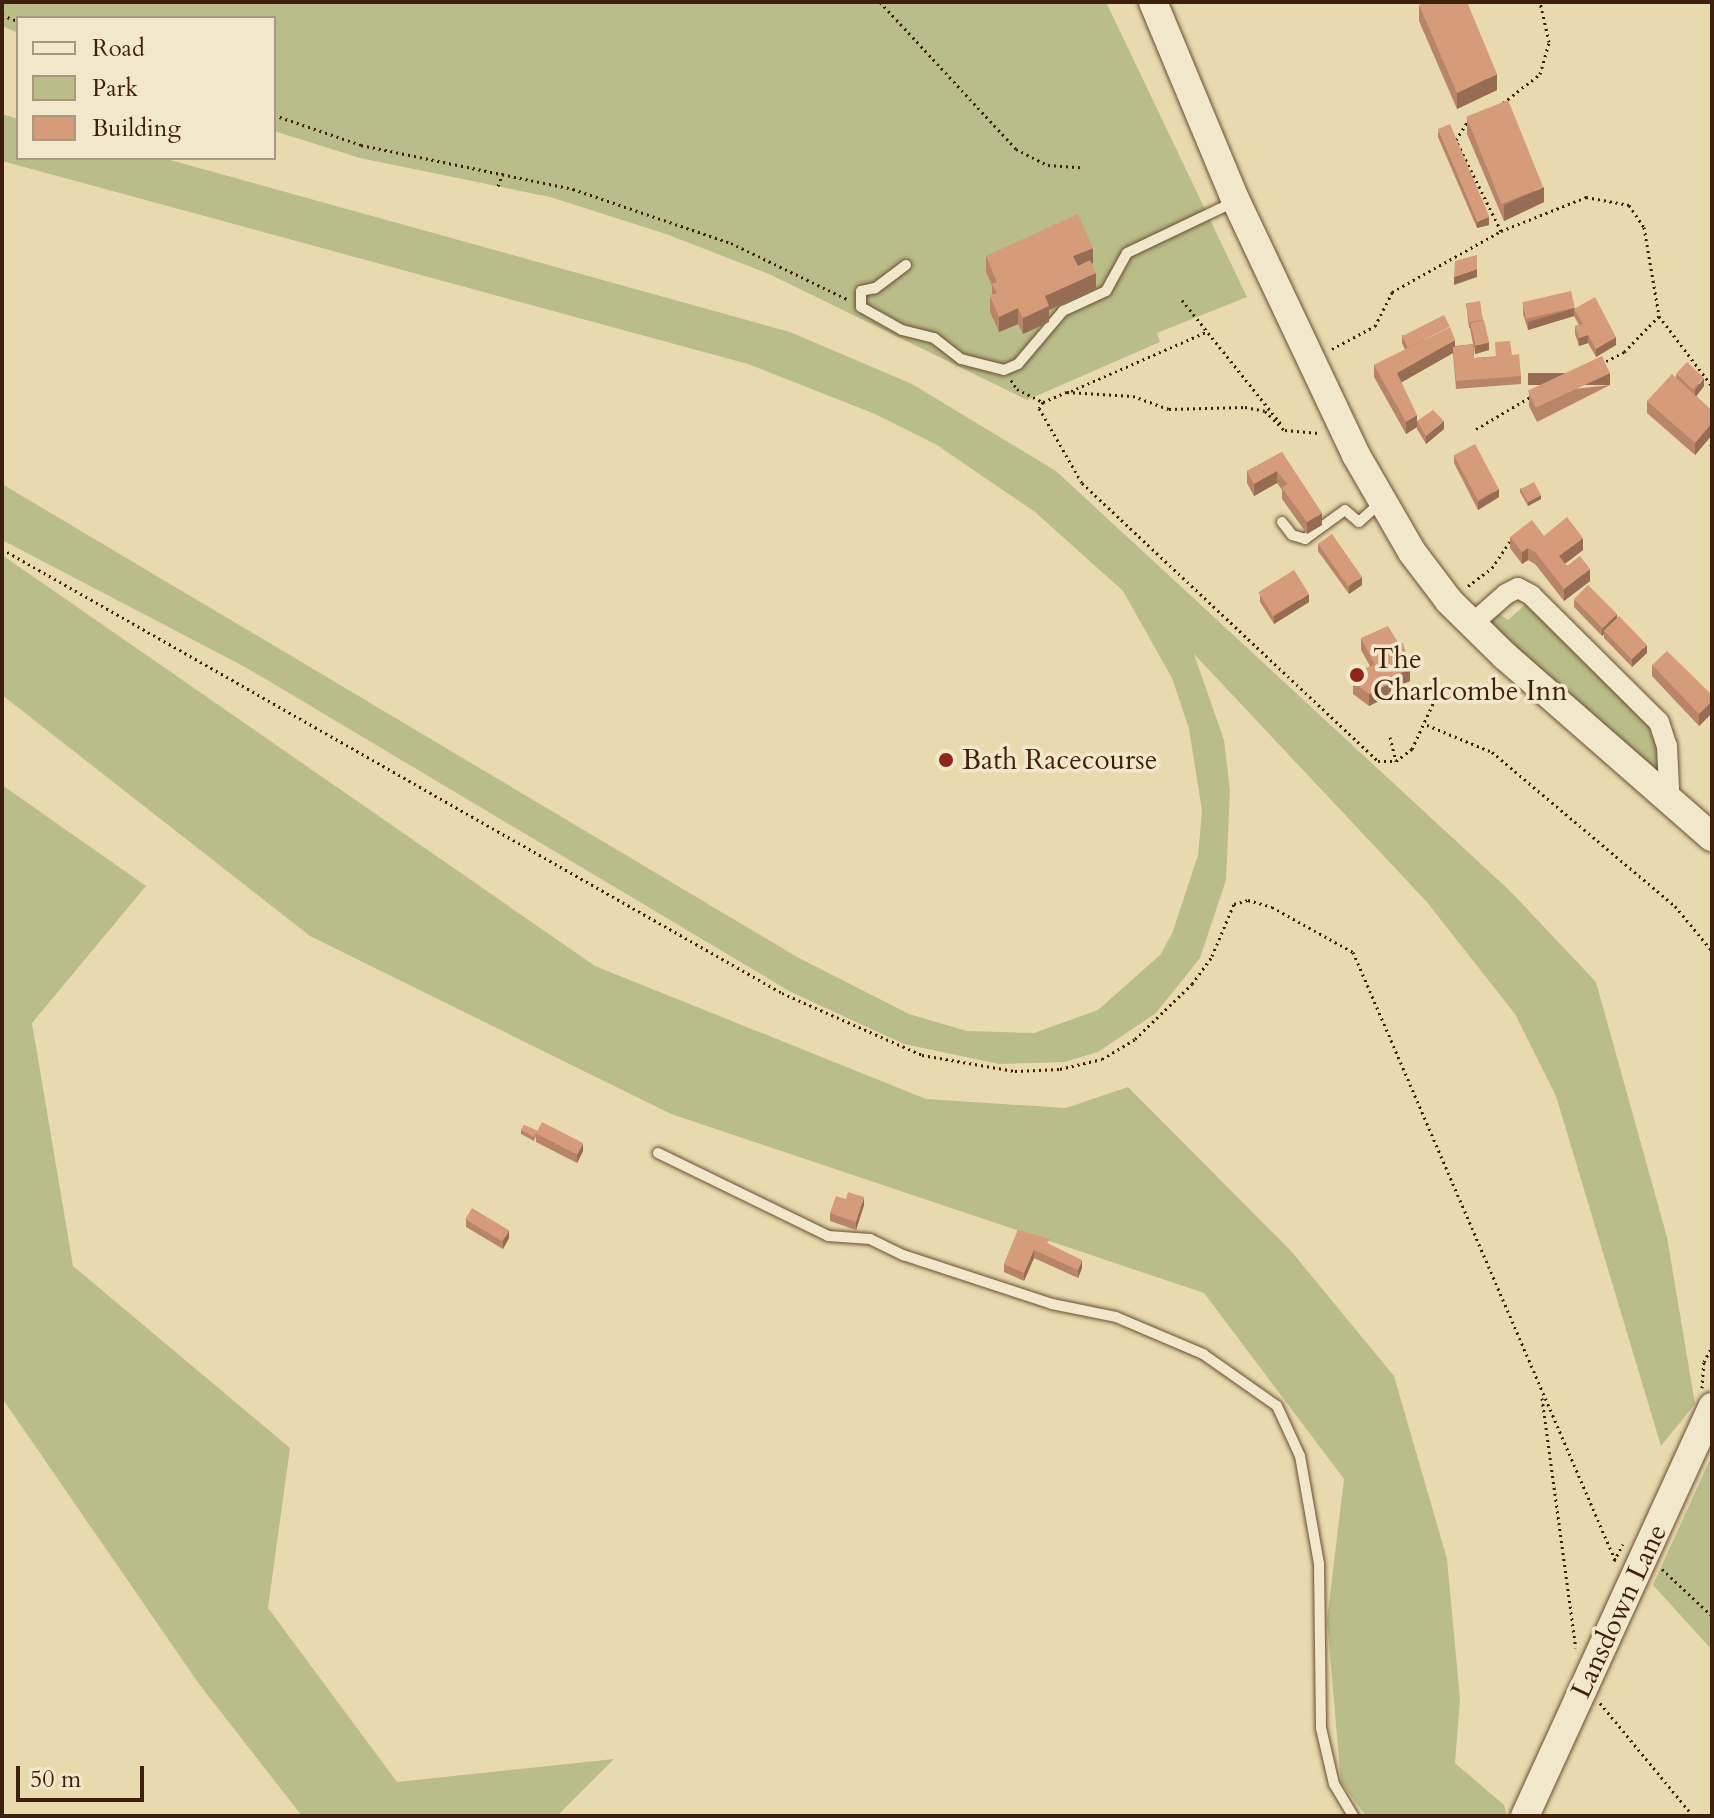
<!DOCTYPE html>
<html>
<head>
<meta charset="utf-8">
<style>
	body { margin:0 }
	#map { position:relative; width:1714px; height:1818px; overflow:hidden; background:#e9daad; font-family:Cardo,serif }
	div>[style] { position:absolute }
	.green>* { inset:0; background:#b9be88 }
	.path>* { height:3px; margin-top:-1.5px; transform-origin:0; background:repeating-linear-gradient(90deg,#3e1f0d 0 2px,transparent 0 6px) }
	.roads { filter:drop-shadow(0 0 2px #694e35) drop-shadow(0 0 2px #694e35) }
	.lane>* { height:10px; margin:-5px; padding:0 5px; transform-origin:5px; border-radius:5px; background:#f1e7ca }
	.street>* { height:20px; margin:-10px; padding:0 10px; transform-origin:10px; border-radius:10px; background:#f1e7ca }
	.secondary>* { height:28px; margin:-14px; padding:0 14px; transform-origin:14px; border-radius:14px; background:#f1e7ca }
	.wall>* { inset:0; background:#b88568 }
	.shaded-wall>* { inset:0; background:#966c55; transform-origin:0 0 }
	.building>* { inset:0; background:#d69b79; transform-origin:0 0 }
	.dots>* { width:22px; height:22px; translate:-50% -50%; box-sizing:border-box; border:4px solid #f1e7ca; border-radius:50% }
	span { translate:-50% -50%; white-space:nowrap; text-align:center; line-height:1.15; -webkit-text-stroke:7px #f1e7ca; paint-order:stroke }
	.poi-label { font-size:28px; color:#3e1f0d }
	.left { translate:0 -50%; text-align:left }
	.street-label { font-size:28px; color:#3e1f0d }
	.frame { position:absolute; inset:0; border:4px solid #3e1f0d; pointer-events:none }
	.legend { position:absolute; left:16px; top:16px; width:260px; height:144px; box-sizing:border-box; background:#f1e7ca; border:2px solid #a9977e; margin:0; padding:10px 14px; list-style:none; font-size:24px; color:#3e1f0d }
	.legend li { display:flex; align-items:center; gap:16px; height:40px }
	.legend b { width:40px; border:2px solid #a9977e }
	.scale { position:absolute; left:16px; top:1766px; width:128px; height:36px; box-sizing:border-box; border:4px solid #3e1f0d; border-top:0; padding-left:10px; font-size:24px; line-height:28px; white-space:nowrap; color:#3e1f0d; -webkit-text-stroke:6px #f1e7ca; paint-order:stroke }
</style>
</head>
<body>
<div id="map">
	<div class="green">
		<div style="clip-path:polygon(2px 2px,1106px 2px,1247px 297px,1157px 333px,1160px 342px,1027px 400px,769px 274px,666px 234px,550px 197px,360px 158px,274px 131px,274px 18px,18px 18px,18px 33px,2px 26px)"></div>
		<div style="clip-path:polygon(2px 114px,18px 119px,18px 158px,163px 158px,790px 332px,912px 384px,1056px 471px,1509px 890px,1596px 982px,1667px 1237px,1695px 1404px,1661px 1446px,1556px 1096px,1515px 1014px,1426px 901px,1194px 654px,1224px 740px,1230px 790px,1226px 880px,1200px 958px,1156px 1013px,1098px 1052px,1064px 1062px,999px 1064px,904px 1044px,791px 992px,245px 667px,2px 540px,2px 484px,799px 958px,909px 1014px,967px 1031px,1034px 1033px,1098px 1010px,1160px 955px,1172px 934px,1198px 855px,1202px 811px,1189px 729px,1172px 678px,1123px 591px,1035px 512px,937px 445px,875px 414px,748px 364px,2px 161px)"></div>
		<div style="clip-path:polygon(2px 555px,595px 966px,926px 1099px,1066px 1108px,1128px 1087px,1291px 1251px,1394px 1376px,1447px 1559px,1460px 1699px,1455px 1763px,1504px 1805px,1507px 1816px,1366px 1816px,1341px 1782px,1327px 1620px,1344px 1479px,1204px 1293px,671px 1114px,310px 936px,2px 695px)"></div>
		<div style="clip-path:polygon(1526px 604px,1650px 721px,1659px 735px,1661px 781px,1484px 621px,1495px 611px,1508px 620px)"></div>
		<div style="clip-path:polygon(2px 785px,146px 886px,32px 1023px,73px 1266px,290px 1448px,268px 1608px,397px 1782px,614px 1759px,557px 1816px,302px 1816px,199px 1684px,2px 1398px)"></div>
		<div style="clip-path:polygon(1712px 1455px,1712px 1650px,1653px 1585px)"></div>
	</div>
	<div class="path">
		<div style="left:880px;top:2px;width:200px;rotate:47.2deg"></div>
		<div style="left:1016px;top:149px;width:36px;rotate:27deg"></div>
		<div style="left:1048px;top:165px;width:32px;rotate:4deg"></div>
		<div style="left:2px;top:15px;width:17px;rotate:21deg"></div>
		<div style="left:1503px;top:103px;width:47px;rotate:-38.1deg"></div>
		<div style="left:1540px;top:74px;width:33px;rotate:-74deg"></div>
		<div style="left:1549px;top:42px;width:41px;rotate:-102.7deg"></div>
		<div style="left:274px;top:115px;width:92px;rotate:19deg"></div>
		<div style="left:361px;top:145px;width:217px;rotate:11.7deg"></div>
		<div style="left:573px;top:189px;width:167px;rotate:18.9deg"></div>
		<div style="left:731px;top:243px;width:129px;rotate:25.8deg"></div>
		<div style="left:498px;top:186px;width:14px;rotate:-69deg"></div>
		<div style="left:1501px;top:231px;width:92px;rotate:-21.8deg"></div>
		<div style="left:1586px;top:197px;width:44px;rotate:10.5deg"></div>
		<div style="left:1629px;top:205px;width:27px;rotate:56deg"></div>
		<div style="left:1644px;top:227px;width:90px;rotate:80.4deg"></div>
		<div style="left:1659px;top:316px;width:50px;rotate:134.2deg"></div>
		<div style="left:1624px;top:352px;width:22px;rotate:153deg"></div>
		<div style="left:1182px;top:300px;width:159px;rotate:51.4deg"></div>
		<div style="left:1659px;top:316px;width:88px;rotate:52.9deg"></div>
		<div style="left:1332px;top:349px;width:49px;rotate:-28.1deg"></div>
		<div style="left:1375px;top:326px;width:38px;rotate:-63deg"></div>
		<div style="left:1392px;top:292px;width:125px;rotate:-29.2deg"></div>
		<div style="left:1501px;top:231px;width:102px;rotate:-116.3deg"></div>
		<div style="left:1456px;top:140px;width:22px;rotate:-58deg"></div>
		<div style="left:1011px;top:380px;width:11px;rotate:56deg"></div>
		<div style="left:1017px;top:389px;width:29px;rotate:27deg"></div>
		<div style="left:1043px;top:402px;width:26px;rotate:-23deg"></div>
		<div style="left:1067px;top:392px;width:66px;rotate:3.5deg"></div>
		<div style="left:1133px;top:396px;width:38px;rotate:20deg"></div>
		<div style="left:1169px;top:409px;width:76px;rotate:-1.5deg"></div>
		<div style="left:1245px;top:407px;width:20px;rotate:11deg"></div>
		<div style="left:1265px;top:411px;width:28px;rotate:45deg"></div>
		<div style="left:1071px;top:391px;width:147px;rotate:-23.6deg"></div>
		<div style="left:1043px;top:402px;width:7px;rotate:124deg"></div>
		<div style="left:1039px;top:408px;width:86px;rotate:60.2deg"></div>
		<div style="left:1082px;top:483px;width:406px;rotate:43.2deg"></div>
		<div style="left:1378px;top:761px;width:18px"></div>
		<div style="left:1396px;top:761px;width:20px;rotate:-37deg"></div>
		<div style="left:1412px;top:749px;width:72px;rotate:-65.2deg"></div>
		<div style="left:1476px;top:429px;width:65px;rotate:-30.5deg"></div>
		<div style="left:1285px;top:430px;width:34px;rotate:5deg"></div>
		<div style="left:1710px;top:444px;width:2px;rotate:27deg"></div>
		<div style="left:2px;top:549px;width:898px;rotate:29.65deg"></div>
		<div style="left:782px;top:993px;width:153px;rotate:23.9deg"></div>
		<div style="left:922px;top:1055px;width:94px;rotate:9.8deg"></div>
		<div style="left:1015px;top:1071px;width:45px;rotate:-2.5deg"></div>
		<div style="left:1060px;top:1069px;width:43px;rotate:-13.4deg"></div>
		<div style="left:1102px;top:1059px;width:39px;rotate:-31deg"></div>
		<div style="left:1135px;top:1039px;width:79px;rotate:-44deg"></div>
		<div style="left:1192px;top:984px;width:34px;rotate:-54deg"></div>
		<div style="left:1212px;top:956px;width:56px;rotate:-67.1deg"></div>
		<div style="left:1234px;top:904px;width:15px;rotate:-16deg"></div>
		<div style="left:1248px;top:900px;width:25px;rotate:16deg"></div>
		<div style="left:1272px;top:907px;width:93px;rotate:29.1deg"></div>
		<div style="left:1353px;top:952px;width:664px;rotate:66.68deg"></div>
		<div style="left:1468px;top:586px;width:30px;rotate:-37deg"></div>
		<div style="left:1492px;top:568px;width:34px;rotate:-56deg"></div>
		<div style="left:1427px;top:725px;width:70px;rotate:22.6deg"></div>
		<div style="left:1492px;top:752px;width:239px;rotate:40.1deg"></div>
		<div style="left:1675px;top:906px;width:58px;rotate:50.6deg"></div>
		<div style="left:1390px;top:737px;width:25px;rotate:76deg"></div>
		<div style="left:1702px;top:1388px;width:26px;rotate:-86deg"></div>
		<div style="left:1704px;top:1362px;width:18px;rotate:-63deg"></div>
		<div style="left:1542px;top:1398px;width:252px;rotate:82.3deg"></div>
		<div style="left:1614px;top:1561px;width:19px;rotate:-62deg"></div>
		<div style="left:1662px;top:1569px;width:69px;rotate:43.2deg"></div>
		<div style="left:1600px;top:1703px;width:146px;rotate:50.5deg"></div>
	</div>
	<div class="roads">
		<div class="lane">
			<div style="left:906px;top:265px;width:39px;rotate:143deg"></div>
			<div style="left:875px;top:288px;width:14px;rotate:168deg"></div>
			<div style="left:861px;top:291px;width:16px;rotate:90deg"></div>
			<div style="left:861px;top:307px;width:47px;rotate:29.3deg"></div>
			<div style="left:902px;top:330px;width:33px;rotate:14deg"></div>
			<div style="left:934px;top:338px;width:34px;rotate:38deg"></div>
			<div style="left:961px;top:359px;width:44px;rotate:14.3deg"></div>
			<div style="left:1004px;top:370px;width:15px;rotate:-23deg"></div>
			<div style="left:1018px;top:364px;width:70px;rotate:-49.7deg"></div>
			<div style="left:1063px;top:311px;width:47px;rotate:-24.9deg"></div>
			<div style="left:1106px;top:291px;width:43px;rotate:-61.1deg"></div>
			<div style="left:1127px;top:253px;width:119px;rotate:-25.5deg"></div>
			<div style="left:1282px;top:522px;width:16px;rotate:52deg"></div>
			<div style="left:1292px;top:535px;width:14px;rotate:17deg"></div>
			<div style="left:1305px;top:539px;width:49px;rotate:-35.9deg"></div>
			<div style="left:1345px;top:510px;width:18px;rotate:41deg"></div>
			<div style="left:1359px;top:522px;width:28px;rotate:-42deg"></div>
			<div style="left:658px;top:1153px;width:189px;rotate:26deg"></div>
			<div style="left:828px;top:1236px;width:42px;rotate:4.1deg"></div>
			<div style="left:870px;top:1239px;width:37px;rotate:26deg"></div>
			<div style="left:903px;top:1255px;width:157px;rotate:18.2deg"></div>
			<div style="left:1052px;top:1304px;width:65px;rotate:11.5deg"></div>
			<div style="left:1116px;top:1317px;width:95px;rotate:23deg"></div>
			<div style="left:1203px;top:1354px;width:90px;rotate:35.1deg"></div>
			<div style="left:1277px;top:1406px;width:55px;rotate:65.3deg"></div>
			<div style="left:1300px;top:1456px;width:110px;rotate:80deg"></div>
			<div style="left:1319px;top:1564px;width:164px;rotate:89.3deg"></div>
			<div style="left:1321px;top:1728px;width:57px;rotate:76.9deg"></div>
			<div style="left:1334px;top:1784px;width:37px;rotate:59deg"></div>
		</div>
		<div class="street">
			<div style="left:1472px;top:624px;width:45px;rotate:-41.4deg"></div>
			<div style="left:1506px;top:594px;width:13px;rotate:-27deg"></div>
			<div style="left:1518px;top:588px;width:15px;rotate:28deg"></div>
			<div style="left:1531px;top:595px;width:180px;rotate:44.8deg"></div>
			<div style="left:1659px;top:722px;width:25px;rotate:72deg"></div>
			<div style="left:1667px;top:746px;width:42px;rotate:87.3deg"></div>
			<div style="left:1669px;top:788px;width:9px;rotate:122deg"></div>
		</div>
		<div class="secondary">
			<div style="left:1153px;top:2px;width:216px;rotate:67.4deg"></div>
			<div style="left:1236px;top:201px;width:281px;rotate:64.7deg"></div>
			<div style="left:1356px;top:455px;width:112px;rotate:60deg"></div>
			<div style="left:1412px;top:552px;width:61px;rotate:52.9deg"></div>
			<div style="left:1449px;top:601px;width:78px;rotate:44.5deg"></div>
			<div style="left:1505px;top:656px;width:275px;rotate:41.2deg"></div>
			<div style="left:1525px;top:1816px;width:450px;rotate:-65.4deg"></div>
		</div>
	</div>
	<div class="wall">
		<div style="clip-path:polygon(1419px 5px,1497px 90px,1457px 109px,1419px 21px)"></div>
		<div style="clip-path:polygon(1467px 118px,1544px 202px,1504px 221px,1467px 134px)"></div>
		<div style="clip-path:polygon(1438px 130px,1489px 225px,1477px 228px,1438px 137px)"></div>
		<div style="clip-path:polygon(986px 256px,1093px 263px,1092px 264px,1096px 289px,1049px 310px,1049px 322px,1023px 334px,1018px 324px,999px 332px,990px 312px,990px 296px,992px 295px,992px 286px,986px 272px)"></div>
		<div style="clip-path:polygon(1466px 303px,1483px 320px,1489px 350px,1475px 354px,1474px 345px,1474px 358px,1512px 355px,1521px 376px,1521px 384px,1456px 389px,1453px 353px,1401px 382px,1417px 421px,1444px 429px,1426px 444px,1417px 429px,1417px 427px,1406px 434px,1374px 377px,1374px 365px,1405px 350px,1402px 343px,1402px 335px,1455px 346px,1473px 344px,1470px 328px,1469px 328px)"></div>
		<div style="clip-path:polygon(1523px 306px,1575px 308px,1616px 345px,1596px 357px,1588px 343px,1579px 346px,1575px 334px,1575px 326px,1579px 325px,1574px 316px,1528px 330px,1523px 314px)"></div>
		<div style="clip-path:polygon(1676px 374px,1704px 386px,1696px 396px,1712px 411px,1712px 435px,1695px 455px,1647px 413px,1647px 401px,1676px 378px)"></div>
		<div style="clip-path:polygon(1610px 385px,1537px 422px,1529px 406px,1529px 394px)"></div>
		<div style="clip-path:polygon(1282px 452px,1322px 525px,1307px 534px,1282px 499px,1282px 490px,1277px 483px,1254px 496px,1247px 483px,1247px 471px)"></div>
		<div style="clip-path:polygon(1454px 455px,1499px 497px,1478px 510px,1454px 463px)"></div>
		<div style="clip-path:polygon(1520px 488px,1541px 499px,1528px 506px,1520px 492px)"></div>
		<div style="clip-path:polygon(1544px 536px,1583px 550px,1565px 564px,1590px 581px,1564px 601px,1535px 564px,1528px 560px,1522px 564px,1510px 548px,1510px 537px)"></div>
		<div style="clip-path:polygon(1318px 543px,1362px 585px,1349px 594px,1318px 551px)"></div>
		<div style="clip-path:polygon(1260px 594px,1309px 602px,1274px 624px,1260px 602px)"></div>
		<div style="clip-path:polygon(1574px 599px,1617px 618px,1647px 653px,1632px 667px,1604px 638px,1604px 634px,1602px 636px,1574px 607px)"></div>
		<div style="clip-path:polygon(1361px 638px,1410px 681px,1391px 689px,1391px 695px,1369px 706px,1353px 694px,1353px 682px,1370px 666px,1361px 650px)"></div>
		<div style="clip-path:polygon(1652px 665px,1712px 695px,1712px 713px,1699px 726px,1652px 676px)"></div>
		<div style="clip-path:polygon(524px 1125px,583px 1151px,577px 1163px,536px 1142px,536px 1136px,534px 1141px,521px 1134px,521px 1130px)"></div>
		<div style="clip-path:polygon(864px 1205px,856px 1230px,830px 1221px,830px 1213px)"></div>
		<div style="clip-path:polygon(466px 1219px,509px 1238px,503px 1249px,466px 1227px)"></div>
		<div style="clip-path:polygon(1018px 1230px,1050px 1245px,1082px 1268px,1078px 1278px,1034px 1258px,1024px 1281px,1004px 1272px,1004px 1264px)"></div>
	</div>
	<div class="shaded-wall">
		<div style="clip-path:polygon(1497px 74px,1497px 90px,1457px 109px,1457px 93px)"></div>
		<div style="clip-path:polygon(1544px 187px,1544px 202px,1504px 221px,1504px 205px)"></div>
		<div style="clip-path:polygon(1489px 217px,1489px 225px,1477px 228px,1477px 220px)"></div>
		<div style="clip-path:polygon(1093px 248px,1093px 263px,1073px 272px,1073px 256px)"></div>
		<div style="clip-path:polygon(1477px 269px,1477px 277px,1454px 285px,1454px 277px)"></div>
		<div style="clip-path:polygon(1096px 273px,1096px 289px,1049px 310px,1049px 322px,1023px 334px,1023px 318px,1045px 296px)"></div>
		<div style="clip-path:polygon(1018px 308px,1018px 324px,999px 332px,999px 317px)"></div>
		<div style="clip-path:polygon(1575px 308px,1574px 309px,1574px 316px,1528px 330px,1528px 322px)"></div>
		<div style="clip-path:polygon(1588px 335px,1588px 343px,1579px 346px,1579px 338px)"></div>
		<div style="clip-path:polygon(1616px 337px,1616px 345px,1596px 357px,1596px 349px)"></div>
		<div style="clip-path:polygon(1455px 340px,1455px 352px,1453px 347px,1453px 353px,1397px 385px,1397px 373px)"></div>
		<div style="clip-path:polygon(1489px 342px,1489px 350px,1475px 354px,1475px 346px)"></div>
		<div style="left:1610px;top:373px;width:12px;height:82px;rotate:90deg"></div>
		<div style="clip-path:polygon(1704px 378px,1704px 386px,1695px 398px,1695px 390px)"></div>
		<div style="clip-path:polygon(1417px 415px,1417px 427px,1406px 434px,1406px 422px)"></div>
		<div style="clip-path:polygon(1444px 421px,1444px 429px,1426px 444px,1426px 436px)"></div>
		<div style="clip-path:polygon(1712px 423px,1712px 435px,1695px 455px,1695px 443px)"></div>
		<div style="clip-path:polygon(1277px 471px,1277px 483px,1254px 496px,1254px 484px)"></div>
		<div style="clip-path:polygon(1499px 489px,1499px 497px,1478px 510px,1478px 502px)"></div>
		<div style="clip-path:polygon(1541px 495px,1541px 499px,1528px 506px,1528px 502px)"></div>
		<div style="clip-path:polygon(1322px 513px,1322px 525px,1307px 534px,1307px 522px)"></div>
		<div style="clip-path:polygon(1583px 538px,1583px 550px,1559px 568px,1559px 556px)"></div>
		<div style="clip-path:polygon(1528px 548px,1528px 560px,1522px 564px,1522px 552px)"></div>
		<div style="clip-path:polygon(1590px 569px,1590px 581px,1564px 601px,1564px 589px)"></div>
		<div style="clip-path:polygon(1362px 577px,1362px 585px,1349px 594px,1349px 586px)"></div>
		<div style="clip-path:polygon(1309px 594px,1309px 602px,1274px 624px,1274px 616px)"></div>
		<div style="clip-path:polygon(1617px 614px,1617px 622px,1604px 630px,1604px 634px,1602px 636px,1602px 628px)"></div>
		<div style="clip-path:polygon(1647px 645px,1647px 653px,1632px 667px,1632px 659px)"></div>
		<div style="clip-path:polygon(1410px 669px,1410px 681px,1391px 689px,1391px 695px,1369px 706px,1369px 694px,1388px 678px)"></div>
		<div style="clip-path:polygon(1712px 701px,1712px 713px,1699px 726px,1699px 714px)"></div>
		<div style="clip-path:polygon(583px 1143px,583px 1151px,577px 1163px,577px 1155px)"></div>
		<div style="clip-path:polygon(864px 1197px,864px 1205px,856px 1230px,856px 1222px)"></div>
		<div style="clip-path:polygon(509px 1230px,509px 1238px,503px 1249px,503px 1241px)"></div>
		<div style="clip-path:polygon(1034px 1250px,1034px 1258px,1024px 1281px,1024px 1273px)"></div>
		<div style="clip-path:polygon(1082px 1260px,1082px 1268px,1078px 1278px,1078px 1270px)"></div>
	</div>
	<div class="building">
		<div style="clip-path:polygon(1427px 2px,1467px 2px,1497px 74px,1457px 93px,1419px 5px)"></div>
		<div style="left:1508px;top:100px;width:94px;height:45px;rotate:68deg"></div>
		<div style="left:1450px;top:124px;width:101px;height:13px;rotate:67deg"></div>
		<div style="clip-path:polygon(1078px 214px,1093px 248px,1073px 256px,1078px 266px,1090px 260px,1096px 273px,1045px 296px,1049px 306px,1023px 318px,1018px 308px,999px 317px,990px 296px,997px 293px,992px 284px,997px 282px,986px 256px)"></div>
		<div style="clip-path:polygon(1477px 255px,1477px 269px,1454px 277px,1455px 261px)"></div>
		<div style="left:1571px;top:291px;width:17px;height:50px;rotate:77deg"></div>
		<div style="clip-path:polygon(1595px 297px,1616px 337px,1596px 349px,1588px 335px,1579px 338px,1575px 326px,1583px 324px,1574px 309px)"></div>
		<div style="left:1480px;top:301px;width:19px;height:14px;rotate:81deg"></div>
		<div style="left:1444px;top:315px;width:13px;height:47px;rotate:63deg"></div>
		<div style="left:1484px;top:320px;width:23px;height:14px;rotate:77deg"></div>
		<div style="clip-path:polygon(1450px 327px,1455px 340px,1397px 373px,1417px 415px,1406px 422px,1374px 365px)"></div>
		<div style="clip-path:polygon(1510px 341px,1512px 355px,1519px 354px,1521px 376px,1456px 381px,1453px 347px,1473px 344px,1474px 358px,1496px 357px,1495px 342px)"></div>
		<div style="left:1602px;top:356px;width:19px;height:82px;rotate:65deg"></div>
		<div style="left:1687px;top:362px;width:23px;height:16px;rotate:43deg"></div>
		<div style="clip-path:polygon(1672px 374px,1712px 411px,1712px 423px,1695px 443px,1647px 401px)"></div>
		<div style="clip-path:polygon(1433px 410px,1444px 421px,1426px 436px,1417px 421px)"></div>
		<div style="left:1475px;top:444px;width:51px;height:24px;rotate:62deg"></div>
		<div style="clip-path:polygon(1282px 452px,1322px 513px,1307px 522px,1282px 488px,1287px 484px,1277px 471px,1254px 484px,1247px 471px)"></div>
		<div style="left:1534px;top:482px;width:15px;height:15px;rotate:62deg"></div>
		<div style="clip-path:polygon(1567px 517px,1583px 538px,1559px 556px,1567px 566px,1580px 556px,1590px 569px,1564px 589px,1535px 552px,1528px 548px,1522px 552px,1510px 537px,1532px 520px,1544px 536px)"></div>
		<div style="left:1332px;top:534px;width:52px;height:17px;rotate:55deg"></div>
		<div style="left:1294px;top:570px;width:28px;height:42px;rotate:58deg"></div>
		<div style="left:1588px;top:585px;width:41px;height:20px;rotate:45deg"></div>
		<div style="left:1619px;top:616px;width:40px;height:21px;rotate:46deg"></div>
		<div style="clip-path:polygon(1388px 626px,1399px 644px,1403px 643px,1410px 669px,1388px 678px,1391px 683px,1369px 694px,1353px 682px,1356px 671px,1375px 665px,1361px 638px)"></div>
		<div style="clip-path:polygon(1667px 651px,1712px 695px,1712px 701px,1699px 714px,1652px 665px)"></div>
		<div style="left:542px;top:1122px;width:46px;height:13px;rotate:27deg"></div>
		<div style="clip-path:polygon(524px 1125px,537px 1131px,534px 1137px,521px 1130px)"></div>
		<div style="clip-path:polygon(848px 1192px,864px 1197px,856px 1222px,830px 1213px,836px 1196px,846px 1199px)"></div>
		<div style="left:472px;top:1208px;width:43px;height:13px;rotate:31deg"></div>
		<div style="clip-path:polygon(1018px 1230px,1050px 1239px,1047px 1243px,1082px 1260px,1078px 1270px,1034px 1250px,1024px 1273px,1004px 1264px)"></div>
	</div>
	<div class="dots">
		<div style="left:1357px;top:675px;background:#8f2418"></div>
		<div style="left:946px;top:760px;background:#8f2418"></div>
	</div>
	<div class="poi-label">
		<span class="left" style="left:1373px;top:675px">The<br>Charlcombe Inn</span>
		<span class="left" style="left:962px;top:760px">Bath Racecourse</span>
	</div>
	<div class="street-label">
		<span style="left:1619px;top:1611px;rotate:-65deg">Lansdown Lane</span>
	</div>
	<div class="frame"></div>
	<ul class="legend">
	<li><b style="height:10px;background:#f1e7ca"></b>Road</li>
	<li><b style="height:22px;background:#b9be88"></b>Park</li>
	<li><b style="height:22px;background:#d69b79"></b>Building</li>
	</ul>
	<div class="scale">50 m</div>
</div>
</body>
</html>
